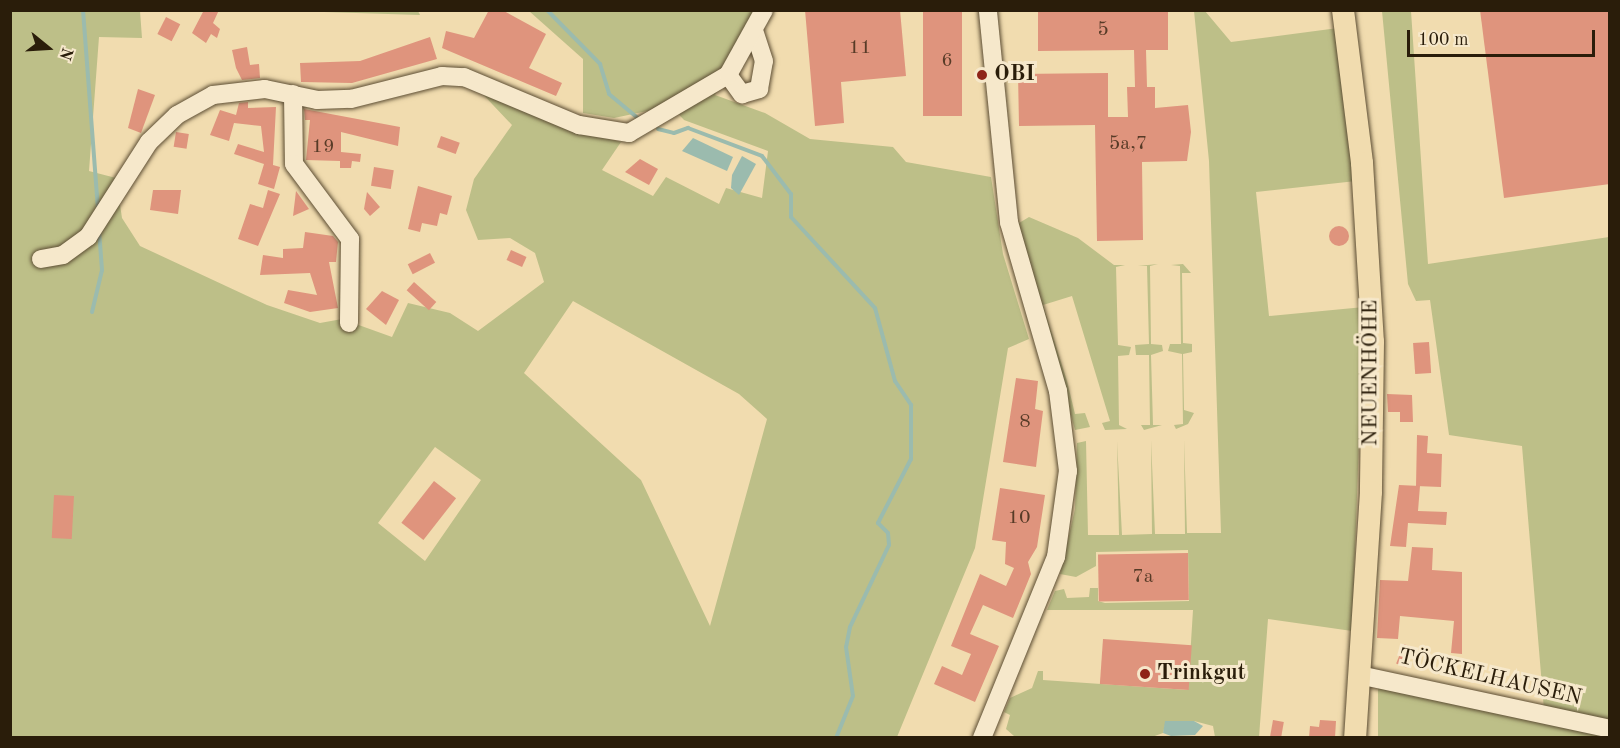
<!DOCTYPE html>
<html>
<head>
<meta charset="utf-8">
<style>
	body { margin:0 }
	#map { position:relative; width:1620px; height:748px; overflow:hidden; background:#f1dcaf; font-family:"Old Standard TT",serif }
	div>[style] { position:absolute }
	.green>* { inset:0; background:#bdbf88 }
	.water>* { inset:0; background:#9bbbae }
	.stream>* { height:4px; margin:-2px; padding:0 2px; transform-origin:2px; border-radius:2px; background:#9bbbae }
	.building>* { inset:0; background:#df947d; transform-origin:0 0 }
	.round { border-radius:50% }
	.roads { filter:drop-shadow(0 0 2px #5c4d33) drop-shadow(0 0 2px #5c4d33) }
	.minor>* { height:18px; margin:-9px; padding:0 9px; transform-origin:9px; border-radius:9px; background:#f6e8cb }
	.major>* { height:22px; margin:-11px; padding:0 11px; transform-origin:11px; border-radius:11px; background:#f1dcaf }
	.dots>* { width:16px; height:16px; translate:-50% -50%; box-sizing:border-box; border:3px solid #f6e8cb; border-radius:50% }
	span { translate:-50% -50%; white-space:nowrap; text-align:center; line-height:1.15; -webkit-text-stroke:6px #f6e8cb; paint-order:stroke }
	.number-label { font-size:20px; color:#573b27 }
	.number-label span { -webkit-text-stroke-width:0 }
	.poi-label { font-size:22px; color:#2a1d0a; font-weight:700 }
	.left { translate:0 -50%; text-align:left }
	.street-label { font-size:22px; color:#2a1d0a }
	.frame { position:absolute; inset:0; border:12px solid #2a1d0a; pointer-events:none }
	.north { position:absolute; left:18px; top:18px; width:60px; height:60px; -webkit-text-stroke:4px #f6e8cb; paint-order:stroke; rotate:108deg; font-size:16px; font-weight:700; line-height:24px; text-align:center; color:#2a1d0a }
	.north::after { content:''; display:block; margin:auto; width:21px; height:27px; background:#2a1d0a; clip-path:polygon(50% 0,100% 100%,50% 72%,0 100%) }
	.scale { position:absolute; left:1407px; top:30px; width:188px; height:27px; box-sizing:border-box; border:3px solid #2a1d0a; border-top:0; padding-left:8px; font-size:18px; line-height:21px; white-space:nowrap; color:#2a1d0a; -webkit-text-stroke:4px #f6e8cb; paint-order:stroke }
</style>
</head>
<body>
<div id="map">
	<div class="green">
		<div style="clip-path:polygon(evenodd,10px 11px,140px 11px,142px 38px,99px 37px,89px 171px,116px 178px,122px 218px,140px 246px,267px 305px,320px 323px,342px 319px,392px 337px,408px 303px,450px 313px,478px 331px,544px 282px,535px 253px,510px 238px,478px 240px,466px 210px,474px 179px,512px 125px,476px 87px,578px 131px,621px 142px,602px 170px,653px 196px,666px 177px,719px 204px,726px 188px,762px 198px,768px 151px,684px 120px,671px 106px,614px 118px,583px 113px,583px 59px,529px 11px,757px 11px,715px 95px,765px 113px,810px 139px,893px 147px,906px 162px,991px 177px,1003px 254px,1029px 339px,1008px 348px,975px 548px,897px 737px,11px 737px,10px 11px,573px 301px,739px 394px,767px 419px,710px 626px,641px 480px,524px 373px,573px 301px,10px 11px,435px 447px,481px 480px,425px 561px,378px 523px,435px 447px)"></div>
		<div style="clip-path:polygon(418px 11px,420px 15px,292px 11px,418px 10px)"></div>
		<div style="clip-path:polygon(1194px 11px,1205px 11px,1231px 42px,1338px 28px,1356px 181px,1256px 192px,1269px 316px,1364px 307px,1352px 631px,1268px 619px,1259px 737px,1215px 737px,1213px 726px,1194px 721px,1166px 721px,1163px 733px,1152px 737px,1014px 736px,1006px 729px,1010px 715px,1004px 712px,1010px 698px,1032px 688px,1038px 671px,1043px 671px,1043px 680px,1188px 690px,1193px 610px,1047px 610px,1055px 591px,1064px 589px,1067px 598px,1089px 597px,1090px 588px,1098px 588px,1098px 601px,1105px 603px,1189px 601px,1188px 550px,1096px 552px,1096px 566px,1076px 577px,1060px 574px,1075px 509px,1077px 443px,1086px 441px,1088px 535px,1119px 535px,1117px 441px,1122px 535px,1152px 534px,1151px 440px,1155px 534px,1185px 534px,1184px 439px,1187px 533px,1221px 533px,1209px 161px)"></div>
		<div style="clip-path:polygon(1382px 11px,1411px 11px,1428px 264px,1609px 237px,1609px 725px,1544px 710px,1522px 446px,1449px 435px,1430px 300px,1416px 301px,1408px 284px)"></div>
		<div style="clip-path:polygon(1029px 217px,1078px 238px,1114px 265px,1125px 265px,1116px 267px,1118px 345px,1131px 347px,1129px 355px,1118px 356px,1119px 425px,1127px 429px,1105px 430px,1102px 423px,1110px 421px,1072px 296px,1043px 305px,1067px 381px,1075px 414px,1085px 413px,1090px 427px,1075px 430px,1024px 247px,1019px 223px)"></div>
		<div style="clip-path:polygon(1158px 264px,1150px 266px,1151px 344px,1162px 345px,1163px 351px,1151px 355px,1153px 425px,1162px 425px,1144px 430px,1141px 425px,1150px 425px,1149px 355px,1136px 355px,1135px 345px,1149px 344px,1147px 266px,1138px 266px)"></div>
		<div style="clip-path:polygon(1183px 264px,1191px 273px,1182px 273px,1183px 343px,1192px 344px,1192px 352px,1183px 354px,1184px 410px,1194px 413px,1188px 424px,1176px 429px,1174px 425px,1183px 424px,1182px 354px,1168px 351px,1170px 344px,1181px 344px,1180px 266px,1171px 265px)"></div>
		<div style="clip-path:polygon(1378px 687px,1609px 737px,1378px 737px)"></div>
	</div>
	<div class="water">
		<div style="clip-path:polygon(693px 138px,733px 157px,727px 171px,682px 151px)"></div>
		<div style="clip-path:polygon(742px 156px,756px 164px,739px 195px,731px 188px,732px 175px)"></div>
		<div style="clip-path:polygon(1165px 721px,1194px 721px,1203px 726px,1195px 735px,1171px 736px,1163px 733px)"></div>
	</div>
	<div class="stream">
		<div style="left:83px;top:10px;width:202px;rotate:85.7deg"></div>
		<div style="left:547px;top:10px;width:76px;rotate:45.5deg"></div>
		<div style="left:600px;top:64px;width:31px;rotate:73deg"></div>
		<div style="left:609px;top:94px;width:39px;rotate:40deg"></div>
		<div style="left:658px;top:129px;width:16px;rotate:14deg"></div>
		<div style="left:674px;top:133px;width:15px;rotate:-20deg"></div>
		<div style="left:688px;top:128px;width:79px;rotate:20.7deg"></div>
		<div style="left:762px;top:156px;width:48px;rotate:52.7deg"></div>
		<div style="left:791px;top:194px;width:23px;rotate:90deg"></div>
		<div style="left:791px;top:217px;width:124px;rotate:47.3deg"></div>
		<div style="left:875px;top:308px;width:76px;rotate:74.7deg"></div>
		<div style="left:895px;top:381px;width:29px;rotate:56deg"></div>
		<div style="left:911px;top:405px;width:54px;rotate:90deg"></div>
		<div style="left:911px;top:459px;width:72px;rotate:117.3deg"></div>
		<div style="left:878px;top:523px;width:14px;rotate:45deg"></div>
		<div style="left:888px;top:533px;width:12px;rotate:85deg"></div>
		<div style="left:889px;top:545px;width:91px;rotate:115.4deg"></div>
		<div style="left:850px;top:627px;width:20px;rotate:101deg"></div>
		<div style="left:846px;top:647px;width:49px;rotate:81.9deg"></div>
		<div style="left:853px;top:696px;width:45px;rotate:112deg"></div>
		<div style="left:92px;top:312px;width:43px;rotate:-76.6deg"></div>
		<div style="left:102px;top:270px;width:40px;rotate:-94.3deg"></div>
	</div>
	<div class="building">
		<div style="clip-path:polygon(204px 10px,219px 10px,213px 23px,220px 29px,217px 38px,211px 34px,206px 43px,192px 33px)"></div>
		<div style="clip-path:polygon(489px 10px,502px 10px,546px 34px,529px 68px,562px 83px,556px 96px,442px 48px,446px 31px,474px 38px)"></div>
		<div style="clip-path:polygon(805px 10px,900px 10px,906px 76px,841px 82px,844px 123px,815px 126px)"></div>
		<div style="left:923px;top:10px;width:39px;height:106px"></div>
		<div style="clip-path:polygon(1038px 10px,1168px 10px,1168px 50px,1146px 50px,1147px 87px,1155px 87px,1155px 108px,1188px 105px,1191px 132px,1187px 161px,1142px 162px,1143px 240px,1097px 241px,1095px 125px,1019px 126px,1018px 74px,1108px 73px,1108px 117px,1128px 117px,1127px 87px,1135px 87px,1134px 50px,1038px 51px)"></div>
		<div style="clip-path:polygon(1480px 10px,1610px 10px,1610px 184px,1504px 198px)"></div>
		<div style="left:166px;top:17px;width:16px;height:19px;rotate:27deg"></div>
		<div style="clip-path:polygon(430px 37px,437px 59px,352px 83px,301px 82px,300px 63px,360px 61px)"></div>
		<div style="clip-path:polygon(247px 47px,250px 65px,259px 64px,260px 78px,242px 80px,236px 68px,232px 50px)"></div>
		<div style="clip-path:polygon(138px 89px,155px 95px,141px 133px,128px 128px)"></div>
		<div style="clip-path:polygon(248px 102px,248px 108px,276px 107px,273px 165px,280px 167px,274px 189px,258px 184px,264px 164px,234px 154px,238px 144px,264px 152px,261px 126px,234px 123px,229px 141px,210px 135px,220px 110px,236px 115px,239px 103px)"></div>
		<div style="clip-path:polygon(304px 109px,400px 127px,398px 146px,341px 132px,341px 152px,361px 154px,360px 162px,352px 161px,351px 168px,340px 168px,340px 161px,306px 160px,310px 120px,305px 120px)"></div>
		<div style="left:176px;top:132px;width:13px;height:15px;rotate:9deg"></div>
		<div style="left:441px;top:136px;width:20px;height:12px;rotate:20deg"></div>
		<div style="clip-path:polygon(640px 159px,658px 169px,649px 185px,625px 172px)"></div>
		<div style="left:374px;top:167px;width:20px;height:19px;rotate:9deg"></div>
		<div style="clip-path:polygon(418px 186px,452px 196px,447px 215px,440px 213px,437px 226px,422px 223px,420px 232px,408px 229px)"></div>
		<div style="clip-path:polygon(153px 190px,181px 190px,178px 214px,150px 210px)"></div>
		<div style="clip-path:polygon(268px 190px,280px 194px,258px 246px,238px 239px,250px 204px,263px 208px)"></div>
		<div style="clip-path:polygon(296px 191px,309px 209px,293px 216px)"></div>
		<div style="clip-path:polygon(367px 192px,380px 207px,370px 216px,364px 209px)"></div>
		<div class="round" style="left:1329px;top:226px;width:20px;height:20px"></div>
		<div style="clip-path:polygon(305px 232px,333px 236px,338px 242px,336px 262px,329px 262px,338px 308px,310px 312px,284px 303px,288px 290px,317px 295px,310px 273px,260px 275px,263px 255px,283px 258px,283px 249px,303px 248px)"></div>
		<div style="left:511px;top:250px;width:17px;height:11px;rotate:24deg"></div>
		<div style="left:430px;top:253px;width:11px;height:25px;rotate:63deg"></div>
		<div style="left:414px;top:282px;width:30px;height:11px;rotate:42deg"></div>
		<div style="clip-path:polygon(382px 291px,399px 300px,386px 325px,366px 309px)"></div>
		<div style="left:1429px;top:342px;width:31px;height:16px;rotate:86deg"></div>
		<div style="clip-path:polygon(1016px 378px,1038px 381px,1035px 409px,1043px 411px,1036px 467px,1003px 462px)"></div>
		<div style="clip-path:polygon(1387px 394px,1412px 395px,1413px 422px,1400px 422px,1400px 412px,1388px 412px)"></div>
		<div style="clip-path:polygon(1417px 435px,1428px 436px,1427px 453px,1442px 454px,1441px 487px,1416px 486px)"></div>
		<div style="left:434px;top:481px;width:28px;height:53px;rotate:38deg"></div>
		<div style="clip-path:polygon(1399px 485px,1420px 486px,1418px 511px,1447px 512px,1446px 525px,1408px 523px,1406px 547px,1390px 546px)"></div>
		<div style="clip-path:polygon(1000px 488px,1045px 495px,1037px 547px,1028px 562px,1031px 574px,1013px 618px,983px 605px,970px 634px,999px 646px,975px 702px,934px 684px,942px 666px,962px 675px,971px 654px,951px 646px,980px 574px,1006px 586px,1014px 568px,1005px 564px,1006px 542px,992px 540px)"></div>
		<div style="left:54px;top:495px;width:20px;height:43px;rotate:3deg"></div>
		<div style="clip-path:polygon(1412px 547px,1433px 548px,1432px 570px,1462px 572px,1462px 654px,1451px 653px,1454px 621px,1400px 616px,1398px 639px,1377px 638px,1380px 580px,1408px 581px)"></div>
		<div style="left:1188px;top:553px;width:47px;height:90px;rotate:89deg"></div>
		<div style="left:1103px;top:639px;width:89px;height:45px;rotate:4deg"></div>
		<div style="left:1404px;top:644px;width:11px;height:21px;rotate:22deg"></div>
		<div style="left:1273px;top:720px;width:11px;height:18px;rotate:10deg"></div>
		<div style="clip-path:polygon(1320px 720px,1336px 721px,1335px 738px,1309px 738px,1310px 726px,1319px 727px)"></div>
	</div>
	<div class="roads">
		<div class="minor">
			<div style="left:728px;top:75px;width:24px;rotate:54deg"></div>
			<div style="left:742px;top:94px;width:18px;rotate:-16deg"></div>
			<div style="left:759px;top:89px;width:28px;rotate:-80deg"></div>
			<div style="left:764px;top:61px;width:29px;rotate:-108deg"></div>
			<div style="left:293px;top:94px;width:70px;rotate:89.2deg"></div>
			<div style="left:294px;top:164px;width:94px;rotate:53.3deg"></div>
			<div style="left:350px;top:239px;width:84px;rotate:90.7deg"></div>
			<div style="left:41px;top:259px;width:22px;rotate:-10deg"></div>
			<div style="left:63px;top:255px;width:31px;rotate:-36deg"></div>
			<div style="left:88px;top:237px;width:113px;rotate:-57.3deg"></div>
			<div style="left:149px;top:142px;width:39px;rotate:-44deg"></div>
			<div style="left:177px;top:115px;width:41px;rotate:-29.1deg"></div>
			<div style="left:213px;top:95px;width:52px;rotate:-6.6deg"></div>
			<div style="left:265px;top:89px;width:53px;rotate:11.9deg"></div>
			<div style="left:317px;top:100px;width:34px;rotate:-2deg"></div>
			<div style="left:351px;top:99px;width:94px;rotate:-14.2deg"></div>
			<div style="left:442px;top:76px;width:22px;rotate:3deg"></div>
			<div style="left:464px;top:77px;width:125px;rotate:22.7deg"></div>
			<div style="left:579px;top:125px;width:51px;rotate:9.1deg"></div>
			<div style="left:629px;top:133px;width:115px;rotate:-30.4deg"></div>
			<div style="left:728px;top:75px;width:74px;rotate:-61deg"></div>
			<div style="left:1359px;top:675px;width:257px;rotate:12.1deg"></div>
			<div style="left:982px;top:738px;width:196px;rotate:-67.8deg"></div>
			<div style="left:1056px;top:557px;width:87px;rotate:-82.1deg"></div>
			<div style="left:1068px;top:471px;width:81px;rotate:-97.1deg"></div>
			<div style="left:1058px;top:391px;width:176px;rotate:-106.2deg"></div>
			<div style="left:1009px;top:222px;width:213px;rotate:-95.7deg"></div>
		</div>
		<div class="major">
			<div style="left:1343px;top:10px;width:154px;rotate:82.9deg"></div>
			<div style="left:1362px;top:163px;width:179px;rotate:86.5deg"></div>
			<div style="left:1373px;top:342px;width:150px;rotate:90.8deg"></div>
			<div style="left:1371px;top:492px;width:247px;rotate:93.7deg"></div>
		</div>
	</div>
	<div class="dots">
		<div style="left:982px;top:75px;background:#8f2418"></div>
		<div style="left:1145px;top:674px;background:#8f2418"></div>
	</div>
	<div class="number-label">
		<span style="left:1103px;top:30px">5</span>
		<span style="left:860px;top:48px">11</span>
		<span style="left:947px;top:61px">6</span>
		<span style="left:1128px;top:144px">5a,7</span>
		<span style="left:323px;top:147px">19</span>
		<span style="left:1025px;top:422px">8</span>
		<span style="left:1019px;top:518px">10</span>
		<span style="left:1143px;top:577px">7a</span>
	</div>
	<div class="poi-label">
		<span class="left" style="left:994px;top:75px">OBI</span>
		<span class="left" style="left:1157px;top:674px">Trinkgut</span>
	</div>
	<div class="street-label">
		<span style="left:1371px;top:373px;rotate:-90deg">NEUENHÖHE</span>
		<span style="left:1490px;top:678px;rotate:13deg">TÖCKELHAUSEN</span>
	</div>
	<div class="frame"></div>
	<div class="north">N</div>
	<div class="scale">100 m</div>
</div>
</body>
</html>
